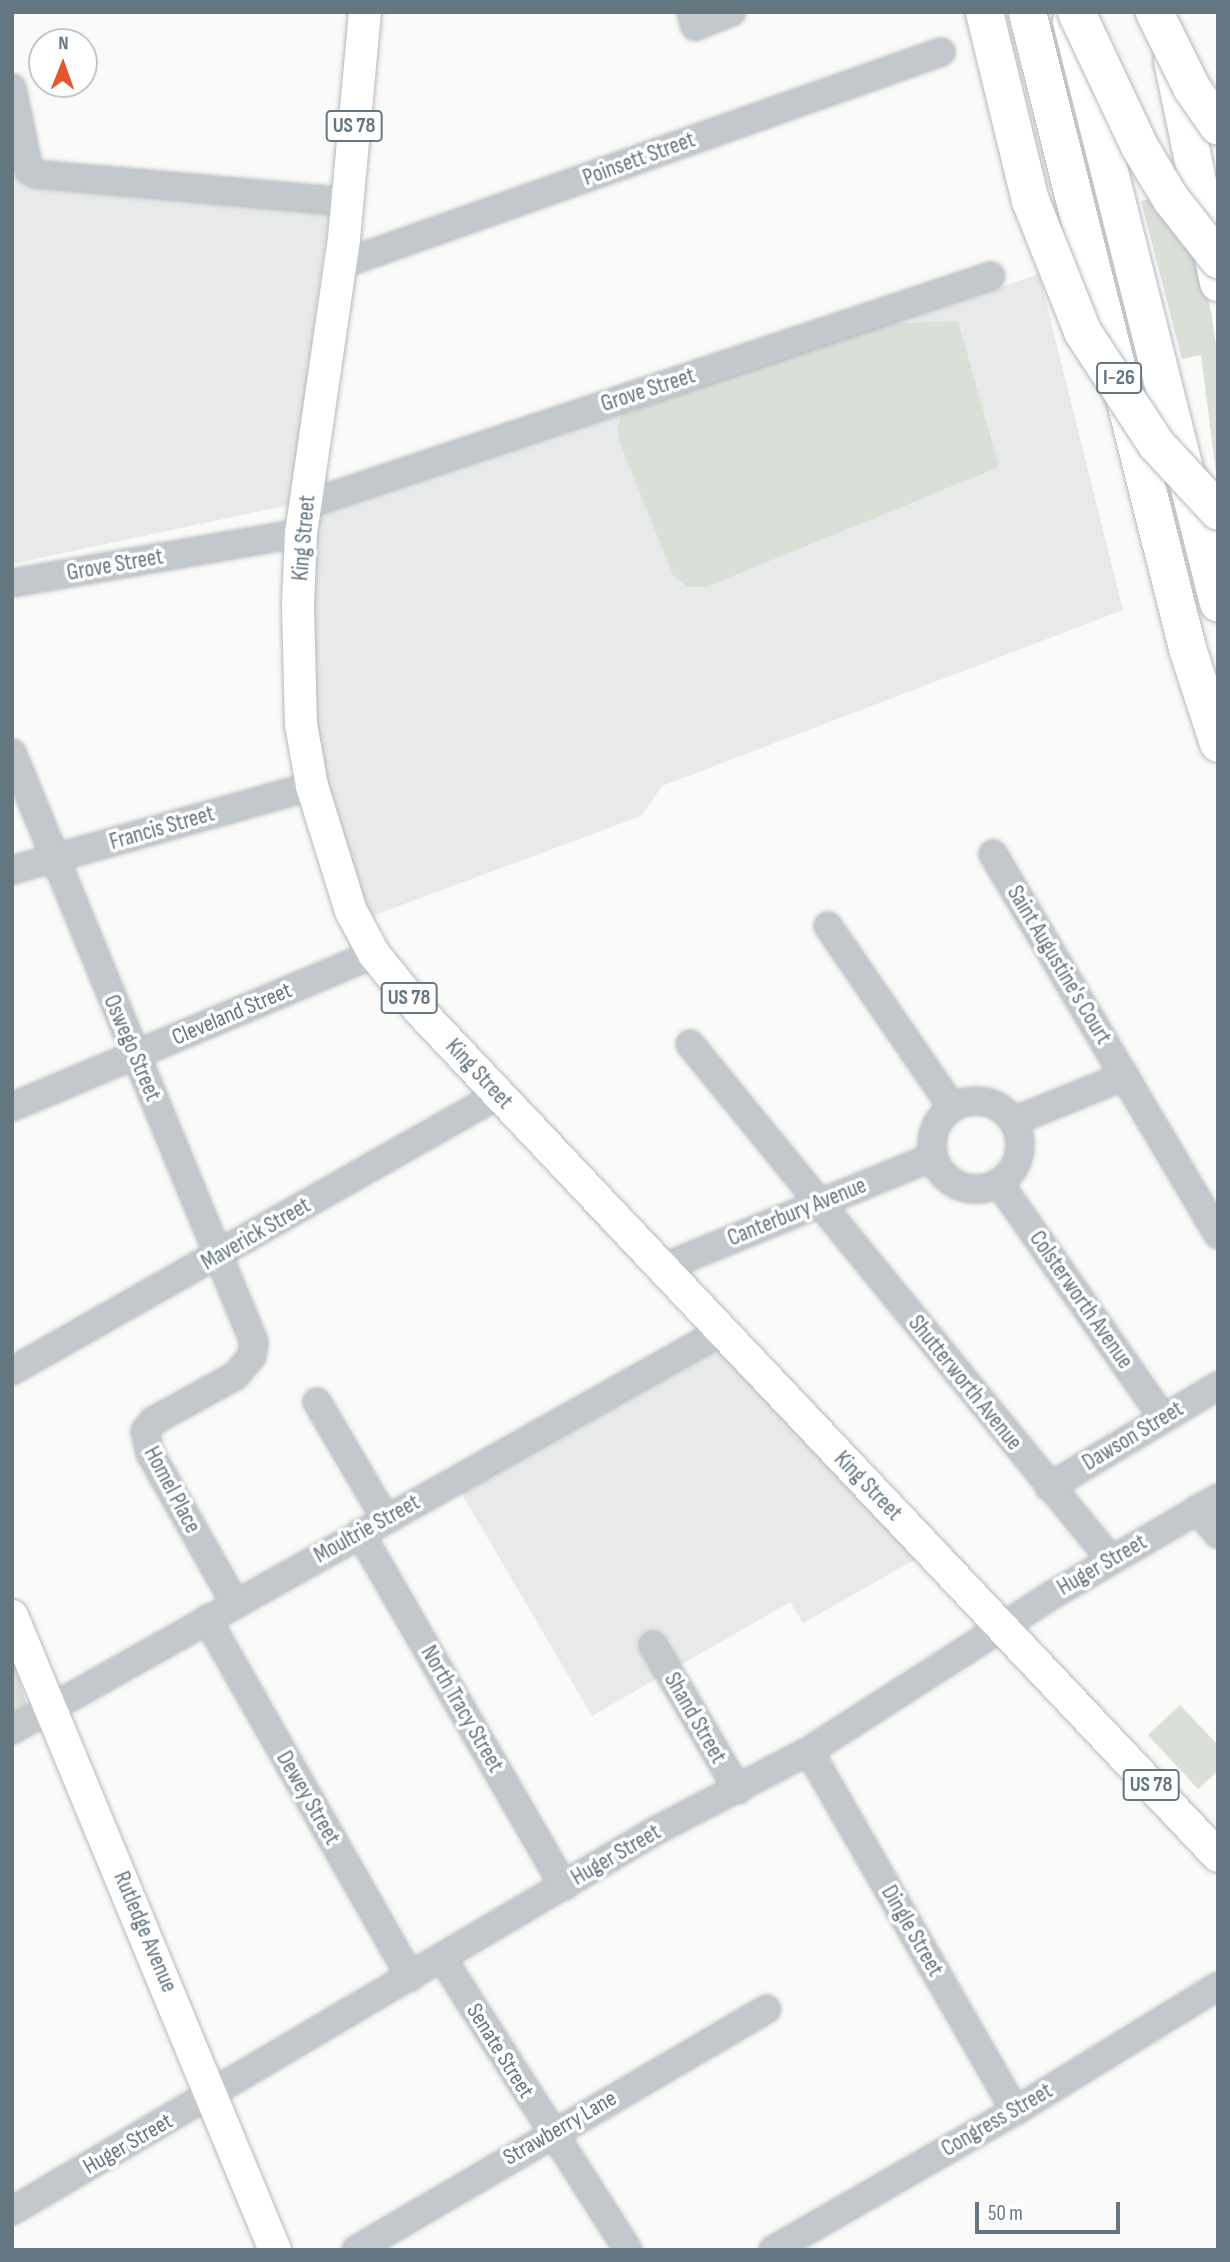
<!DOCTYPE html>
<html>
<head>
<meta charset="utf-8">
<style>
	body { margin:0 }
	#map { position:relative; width:1230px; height:2262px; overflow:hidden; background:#fafaf8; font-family:"Sofia Sans Condensed",sans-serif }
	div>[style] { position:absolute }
	.built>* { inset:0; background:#e8e9e9 }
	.green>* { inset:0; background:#dadfd7 }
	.roads { filter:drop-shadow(0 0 2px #b5babe) drop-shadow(0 0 2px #b5babe) }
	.minor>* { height:26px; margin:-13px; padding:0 13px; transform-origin:13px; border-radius:13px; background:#c3c8cc }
	.minor>.ring { margin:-13px; padding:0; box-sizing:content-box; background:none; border:26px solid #c3c8cc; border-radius:50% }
	.major>* { height:32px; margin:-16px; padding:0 16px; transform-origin:16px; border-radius:16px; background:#fff }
	.highway>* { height:37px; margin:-18.5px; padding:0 18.5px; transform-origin:18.5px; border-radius:18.5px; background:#fff }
	.bridges { filter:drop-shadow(0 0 2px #b4b9bd) drop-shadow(0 0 2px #b4b9bd) }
	.highway-bridge>* { height:37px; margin:-18.5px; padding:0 18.5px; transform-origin:18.5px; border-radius:18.5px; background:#fff }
	span { translate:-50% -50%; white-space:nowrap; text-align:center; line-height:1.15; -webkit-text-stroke:7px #fff; paint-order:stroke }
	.shield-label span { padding:2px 5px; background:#fff; border:2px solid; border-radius:5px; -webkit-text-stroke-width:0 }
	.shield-label { font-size:21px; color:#657683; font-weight:700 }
	.street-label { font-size:23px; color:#657683 }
	.frame { position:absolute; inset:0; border:14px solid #657683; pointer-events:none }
	.north { position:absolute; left:28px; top:28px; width:70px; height:70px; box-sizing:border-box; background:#fff; border:2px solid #c1c8cd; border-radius:50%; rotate:1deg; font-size:19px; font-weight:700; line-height:28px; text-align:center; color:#657683 }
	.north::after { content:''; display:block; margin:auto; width:24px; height:32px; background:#e4572e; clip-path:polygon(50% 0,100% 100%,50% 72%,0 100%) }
	.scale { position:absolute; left:975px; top:2202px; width:145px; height:32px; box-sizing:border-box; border:4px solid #657683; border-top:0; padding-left:9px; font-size:21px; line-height:24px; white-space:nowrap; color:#657683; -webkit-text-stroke:5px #fff; paint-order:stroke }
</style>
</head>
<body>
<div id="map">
	<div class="built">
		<div style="clip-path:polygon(12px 165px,20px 175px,330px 211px,289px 505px,12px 564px)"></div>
		<div style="clip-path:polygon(1039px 274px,1123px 610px,662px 786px,641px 816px,364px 919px,349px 880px,314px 732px,311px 610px,318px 514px)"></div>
		<div style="clip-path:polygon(722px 1331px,930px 1551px,803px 1623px,790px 1602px,592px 1716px,456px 1484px)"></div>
	</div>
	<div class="green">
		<div style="clip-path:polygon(1154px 198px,1203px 262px,1218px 356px,1218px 488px,1201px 355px,1182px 359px,1141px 201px)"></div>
		<div style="clip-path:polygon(958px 321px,999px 467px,706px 587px,688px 587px,673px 575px,620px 443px,617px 430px,621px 415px,867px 325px)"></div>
		<div style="clip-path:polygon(12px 1655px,27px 1705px,12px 1718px)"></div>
		<div style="clip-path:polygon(1180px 1705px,1218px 1745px,1218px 1771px,1198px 1789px,1148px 1735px)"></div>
	</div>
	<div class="roads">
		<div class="minor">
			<div style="left:691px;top:12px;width:15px;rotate:74deg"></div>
			<div style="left:695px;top:26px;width:39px;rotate:-21deg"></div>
			<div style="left:12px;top:88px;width:84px;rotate:78.3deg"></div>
			<div style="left:29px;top:170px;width:8px;rotate:30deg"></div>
			<div style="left:36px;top:174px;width:312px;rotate:5.1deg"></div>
			<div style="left:337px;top:266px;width:641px;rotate:-19.51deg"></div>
			<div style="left:305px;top:505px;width:723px;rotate:-18.46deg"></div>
			<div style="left:12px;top:583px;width:293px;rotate:-9.8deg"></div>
			<div style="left:12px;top:753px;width:637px;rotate:67.66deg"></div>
			<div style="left:254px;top:1342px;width:14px;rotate:98deg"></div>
			<div style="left:252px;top:1356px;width:26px;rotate:130deg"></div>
			<div style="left:235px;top:1376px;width:94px;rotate:151.2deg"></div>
			<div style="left:153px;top:1421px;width:13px;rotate:129deg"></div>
			<div style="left:145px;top:1431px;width:23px;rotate:77deg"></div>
			<div style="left:150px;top:1453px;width:172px;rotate:60.5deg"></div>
			<div style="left:993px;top:854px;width:442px;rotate:59.4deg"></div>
			<div style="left:12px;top:870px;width:312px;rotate:-15.6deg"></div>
			<div style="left:828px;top:926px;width:219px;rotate:55.6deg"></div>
			<div style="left:690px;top:1044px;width:666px;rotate:50.79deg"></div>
			<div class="ring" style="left:932px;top:1101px;width:62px;height:62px"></div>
			<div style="left:12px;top:1107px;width:393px;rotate:-22.9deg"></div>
			<div style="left:1014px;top:1121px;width:120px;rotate:-22.1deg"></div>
			<div style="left:999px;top:1183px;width:287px;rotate:55.1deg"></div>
			<div style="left:662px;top:1268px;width:292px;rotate:-22.3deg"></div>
			<div style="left:12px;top:1371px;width:559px;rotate:-29.59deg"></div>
			<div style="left:317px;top:1402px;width:134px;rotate:59.6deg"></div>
			<div style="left:1049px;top:1487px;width:197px;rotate:-30.9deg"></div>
			<div style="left:1197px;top:1509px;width:33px;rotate:50deg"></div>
			<div style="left:360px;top:1533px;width:408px;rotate:60deg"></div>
			<div style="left:207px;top:1619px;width:412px;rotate:60.4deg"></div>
			<div style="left:653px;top:1645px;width:168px;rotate:59.6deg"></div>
			<div style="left:12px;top:1730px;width:814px;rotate:-29.33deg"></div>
			<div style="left:809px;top:1751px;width:415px;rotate:60.2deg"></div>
			<div style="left:442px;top:1958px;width:346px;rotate:57.5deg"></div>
			<div style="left:12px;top:2211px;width:749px;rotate:-30.57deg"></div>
			<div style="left:657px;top:1830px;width:171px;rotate:-27.5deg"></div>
			<div style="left:809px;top:1751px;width:291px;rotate:-32.7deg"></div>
			<div style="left:1054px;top:1594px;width:190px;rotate:-30.3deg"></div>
			<div style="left:356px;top:2250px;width:476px;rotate:-30.4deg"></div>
			<div style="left:773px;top:2250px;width:279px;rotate:-29.9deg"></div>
			<div style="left:1015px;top:2111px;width:238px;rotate:-31.6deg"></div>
		</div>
		<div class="major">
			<div style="left:365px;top:12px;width:228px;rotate:95.3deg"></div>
			<div style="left:344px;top:239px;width:297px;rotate:98.3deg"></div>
			<div style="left:301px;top:533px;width:71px;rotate:92.4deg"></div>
			<div style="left:298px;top:604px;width:120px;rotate:88.6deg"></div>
			<div style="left:301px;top:724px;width:63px;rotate:79.9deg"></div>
			<div style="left:312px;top:786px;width:131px;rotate:72.7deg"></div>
			<div style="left:351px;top:911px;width:49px;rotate:61.9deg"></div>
			<div style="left:374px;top:954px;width:73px;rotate:51.1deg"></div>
			<div style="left:420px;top:1011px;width:1162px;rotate:46.64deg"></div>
			<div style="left:12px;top:1616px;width:686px;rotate:67.47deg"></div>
		</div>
		<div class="highway">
			<div style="left:1027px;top:12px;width:656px;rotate:75.88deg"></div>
			<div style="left:1187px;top:648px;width:100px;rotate:71.9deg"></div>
			<div style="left:1071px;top:21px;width:600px;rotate:75.82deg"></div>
			<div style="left:1172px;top:60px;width:227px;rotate:78.3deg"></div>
		</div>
	</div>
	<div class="bridges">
		<div class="highway-bridge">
			<div style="left:984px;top:12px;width:194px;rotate:76.3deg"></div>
			<div style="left:1030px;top:200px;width:141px;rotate:68.3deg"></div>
			<div style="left:1082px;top:331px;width:135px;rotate:56.8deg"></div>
			<div style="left:1156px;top:444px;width:91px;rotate:47.2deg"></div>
			<div style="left:1076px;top:12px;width:148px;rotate:64.8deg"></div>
			<div style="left:1139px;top:146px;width:61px;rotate:59.2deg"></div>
			<div style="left:1170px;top:198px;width:78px;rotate:51.8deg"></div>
			<div style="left:1154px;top:12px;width:84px;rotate:63.7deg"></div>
			<div style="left:1191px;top:87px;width:47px;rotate:55.3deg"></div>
		</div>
	</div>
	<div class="shield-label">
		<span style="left:354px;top:126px">US 78</span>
		<span style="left:1119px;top:378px">I-26</span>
		<span style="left:409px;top:998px">US 78</span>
		<span style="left:1151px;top:1785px">US 78</span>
	</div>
	<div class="street-label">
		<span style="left:639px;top:159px;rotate:-20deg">Poinsett Street</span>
		<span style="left:648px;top:390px;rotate:-18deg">Grove Street</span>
		<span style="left:304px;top:538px;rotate:-85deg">King Street</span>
		<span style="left:115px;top:565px;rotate:-10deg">Grove Street</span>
		<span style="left:162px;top:828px;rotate:-16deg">Francis Street</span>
		<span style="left:1059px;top:965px;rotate:59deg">Saint Augustine's Court</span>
		<span style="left:232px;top:1014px;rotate:-23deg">Cleveland Street</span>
		<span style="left:132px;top:1048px;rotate:67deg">Oswego Street</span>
		<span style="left:479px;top:1074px;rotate:47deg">King Street</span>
		<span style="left:797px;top:1212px;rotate:-22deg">Canterbury Avenue</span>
		<span style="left:256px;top:1234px;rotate:-30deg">Maverick Street</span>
		<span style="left:1081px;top:1300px;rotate:55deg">Colsterworth Avenue</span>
		<span style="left:965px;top:1383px;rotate:51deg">Shutterworth Avenue</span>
		<span style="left:1133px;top:1436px;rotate:-31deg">Dawson Street</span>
		<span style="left:868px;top:1486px;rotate:46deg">King Street</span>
		<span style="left:172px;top:1490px;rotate:62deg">Homel Place</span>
		<span style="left:367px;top:1529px;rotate:-29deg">Moultrie Street</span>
		<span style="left:1102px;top:1565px;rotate:-30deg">Huger Street</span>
		<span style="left:462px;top:1709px;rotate:60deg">North Tracy Street</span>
		<span style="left:695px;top:1718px;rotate:60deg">Shand Street</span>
		<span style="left:308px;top:1798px;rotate:60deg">Dewey Street</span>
		<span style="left:616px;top:1855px;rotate:-30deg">Huger Street</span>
		<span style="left:912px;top:1931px;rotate:60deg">Dingle Street</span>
		<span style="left:145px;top:1932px;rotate:67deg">Rutledge Avenue</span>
		<span style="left:500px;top:2051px;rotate:58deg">Senate Street</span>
		<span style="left:997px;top:2120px;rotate:-30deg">Congress Street</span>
		<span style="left:560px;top:2128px;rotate:-30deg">Strawberry Lane</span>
		<span style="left:128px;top:2144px;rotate:-30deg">Huger Street</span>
	</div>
	<div class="frame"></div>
	<div class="north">N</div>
	<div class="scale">50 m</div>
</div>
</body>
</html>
